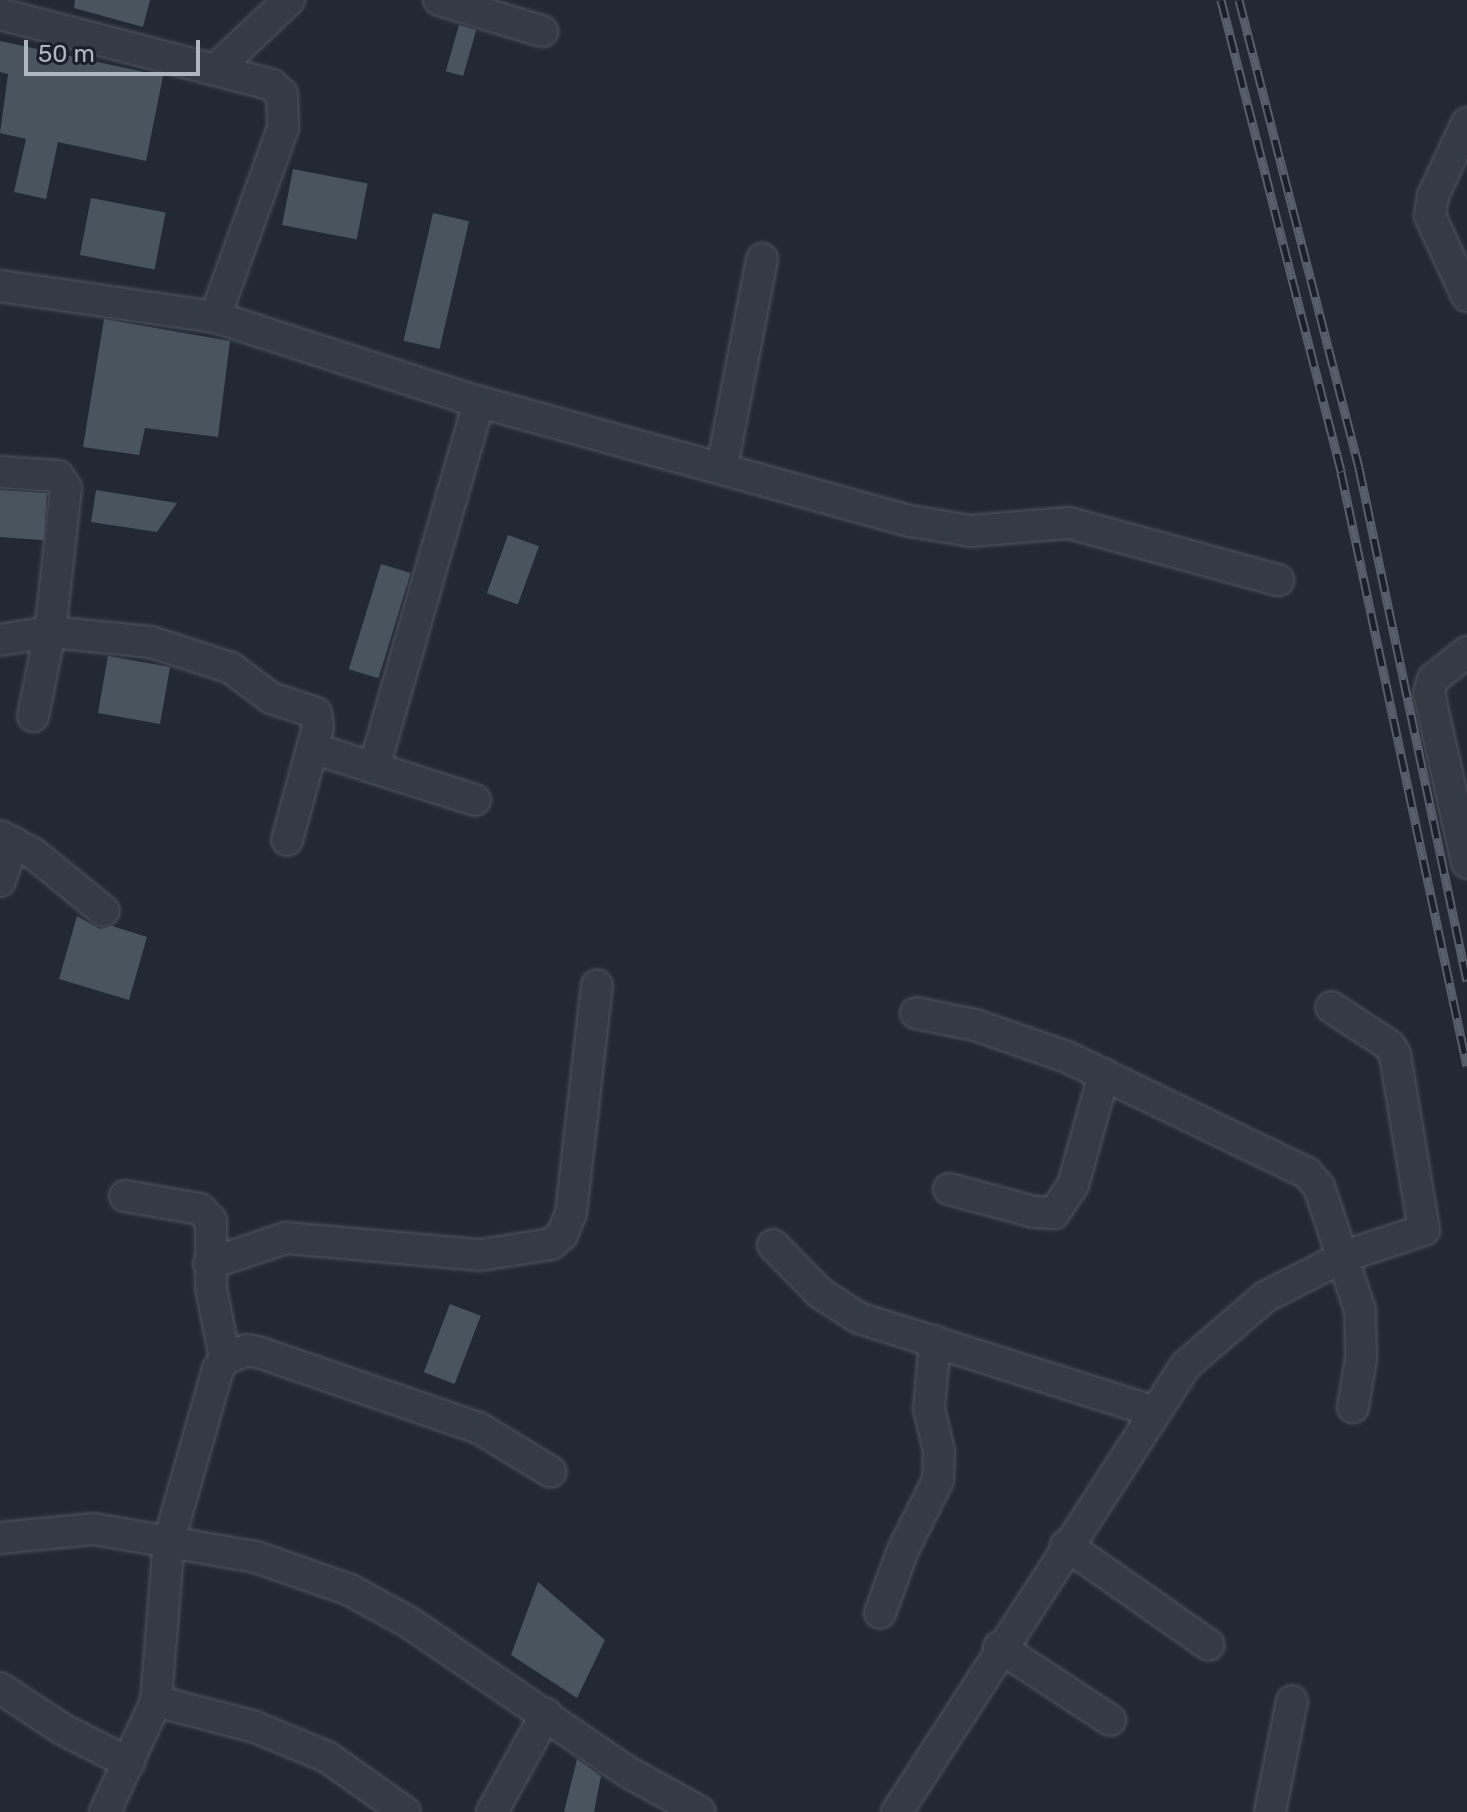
<!DOCTYPE html>
<html>
<head>
<meta charset="utf-8">
<style>
	body { margin:0 }
	#map { position:relative; width:1467px; height:1812px; overflow:hidden; background:#222933; font-family:Rubik,sans-serif }
	div>[style] { position:absolute }
	.building>* { inset:0; background:#4a545f; transform-origin:0 0 }
	.roads { filter:drop-shadow(0 0 2px #4f565f) drop-shadow(0 0 2px #4f565f) }
	.minor>* { height:30px; margin:-15px; padding:0 15px; transform-origin:15px; border-radius:15px; background:#353b44 }
	.rail>* { height:9px; margin-top:-4.5px; transform-origin:0; background:repeating-linear-gradient(90deg,#1a2029 0 18px,#575f6b 0 36px); box-sizing:border-box; border-block:2px solid #575f6b }
	span { translate:-50% -50%; white-space:nowrap; text-align:center; line-height:1.15; -webkit-text-stroke:6px #1a2029; paint-order:stroke }
	.scale { position:absolute; left:24px; top:40px; width:176px; height:36px; box-sizing:border-box; border:4px solid #afb6c1; border-top:0; padding-left:10px; font-size:24px; line-height:28px; white-space:nowrap; color:#afb6c1; -webkit-text-stroke:6px #1a2029; paint-order:stroke }
</style>
</head>
<body>
<div id="map">
	<div class="building">
		<div style="clip-path:polygon(75px 0,150px 0,143px 27px,74px 8px)"></div>
		<div style="left:459px;top:25px;width:18px;height:48px;rotate:16deg"></div>
		<div style="clip-path:polygon(0 41px,163px 76px,146px 161px,58px 142px,46px 199px,14px 192px,26px 139px,0 133px,8px 74px,0 72px)"></div>
		<div style="left:293px;top:169px;width:76px;height:57px;rotate:11deg"></div>
		<div style="left:91px;top:198px;width:76px;height:58px;rotate:11deg"></div>
		<div style="left:433px;top:213px;width:37px;height:131px;rotate:13deg"></div>
		<div style="clip-path:polygon(104px 319px,230px 341px,218px 437px,145px 428px,139px 455px,83px 447px)"></div>
		<div style="left:0;top:490px;width:47px;height:47px;rotate:4deg"></div>
		<div style="clip-path:polygon(96px 490px,177px 503px,157px 532px,91px 522px)"></div>
		<div style="left:508px;top:535px;width:33px;height:62px;rotate:20deg"></div>
		<div style="left:381px;top:564px;width:31px;height:110px;rotate:17deg"></div>
		<div style="left:108px;top:656px;width:63px;height:58px;rotate:10deg"></div>
		<div style="clip-path:polygon(77px 916px,100px 929px,112px 926px,147px 937px,129px 1000px,59px 979px)"></div>
		<div style="left:450px;top:1304px;width:33px;height:73px;rotate:21deg"></div>
		<div style="clip-path:polygon(538px 1582px,605px 1640px,577px 1698px,511px 1655px)"></div>
		<div style="clip-path:polygon(577px 1759px,601px 1776px,594px 1812px,564px 1812px)"></div>
	</div>
	<div class="roads">
		<div class="minor">
			<div style="left:439px;top:0;width:108px;rotate:16.8deg"></div>
			<div style="left:0;top:14px;width:281px;rotate:14.6deg"></div>
			<div style="left:272px;top:85px;width:13px;rotate:42deg"></div>
			<div style="left:282px;top:94px;width:34px;rotate:88deg"></div>
			<div style="left:283px;top:128px;width:201px;rotate:109.8deg"></div>
			<div style="left:215px;top:70px;width:102px;rotate:-43.4deg"></div>
			<div style="left:1467px;top:123px;width:81px;rotate:115deg"></div>
			<div style="left:1433px;top:196px;width:20px;rotate:99deg"></div>
			<div style="left:1430px;top:216px;width:88px;rotate:65.2deg"></div>
			<div style="left:0;top:286px;width:217px;rotate:8.2deg"></div>
			<div style="left:215px;top:317px;width:260px;rotate:17.9deg"></div>
			<div style="left:462px;top:397px;width:465px;rotate:15.5deg"></div>
			<div style="left:910px;top:521px;width:62px;rotate:9.3deg"></div>
			<div style="left:971px;top:531px;width:98px;rotate:-4.7deg"></div>
			<div style="left:1069px;top:523px;width:217px;rotate:15.3deg"></div>
			<div style="left:722px;top:467px;width:212px;rotate:-79.1deg"></div>
			<div style="left:0;top:472px;width:58px;rotate:3.9deg"></div>
			<div style="left:58px;top:476px;width:14px;rotate:56deg"></div>
			<div style="left:66px;top:488px;width:145px;rotate:96.3deg"></div>
			<div style="left:50px;top:632px;width:86px;rotate:101.4deg"></div>
			<div style="left:0;top:640px;width:51px;rotate:-9.1deg"></div>
			<div style="left:50px;top:632px;width:101px;rotate:5.7deg"></div>
			<div style="left:151px;top:642px;width:84px;rotate:18deg"></div>
			<div style="left:231px;top:668px;width:50px;rotate:36.9deg"></div>
			<div style="left:271px;top:698px;width:47px;rotate:18.4deg"></div>
			<div style="left:316px;top:713px;width:14px;rotate:82deg"></div>
			<div style="left:318px;top:727px;width:117px;rotate:105.3deg"></div>
			<div style="left:1467px;top:652px;width:43px;rotate:141.5deg"></div>
			<div style="left:1433px;top:679px;width:15px;rotate:106deg"></div>
			<div style="left:1429px;top:693px;width:174px;rotate:77.4deg"></div>
			<div style="left:312px;top:748px;width:171px;rotate:17.7deg"></div>
			<div style="left:374px;top:768px;width:381px;rotate:-74deg"></div>
			<div style="left:0;top:836px;width:38px;rotate:28deg"></div>
			<div style="left:34px;top:854px;width:90px;rotate:39.2deg"></div>
			<div style="left:0;top:881px;width:41px;rotate:-71.6deg"></div>
			<div style="left:916px;top:1013px;width:60px;rotate:11.5deg"></div>
			<div style="left:975px;top:1025px;width:97px;rotate:19.2deg"></div>
			<div style="left:1067px;top:1057px;width:267px;rotate:25.8deg"></div>
			<div style="left:1307px;top:1173px;width:18px;rotate:49deg"></div>
			<div style="left:1319px;top:1187px;width:130px;rotate:71.6deg"></div>
			<div style="left:1360px;top:1310px;width:48px;rotate:88.8deg"></div>
			<div style="left:1361px;top:1358px;width:50px;rotate:99.3deg"></div>
			<div style="left:949px;top:1189px;width:88px;rotate:15.1deg"></div>
			<div style="left:1034px;top:1212px;width:20px;rotate:3deg"></div>
			<div style="left:1054px;top:1213px;width:34px;rotate:-56deg"></div>
			<div style="left:1073px;top:1185px;width:115px;rotate:-74.4deg"></div>
			<div style="left:125px;top:1196px;width:76px;rotate:9.8deg"></div>
			<div style="left:200px;top:1209px;width:16px;rotate:47deg"></div>
			<div style="left:211px;top:1221px;width:67px;rotate:90deg"></div>
			<div style="left:211px;top:1288px;width:72px;rotate:78.8deg"></div>
			<div style="left:773px;top:1245px;width:67px;rotate:45.6deg"></div>
			<div style="left:820px;top:1293px;width:46px;rotate:32.7deg"></div>
			<div style="left:859px;top:1318px;width:308px;rotate:17.6deg"></div>
			<div style="left:209px;top:1264px;width:81px;rotate:-18.7deg"></div>
			<div style="left:286px;top:1238px;width:196px;rotate:5deg"></div>
			<div style="left:481px;top:1255px;width:71px;rotate:-8.9deg"></div>
			<div style="left:551px;top:1244px;width:14px;rotate:-39deg"></div>
			<div style="left:562px;top:1235px;width:24px;rotate:-68deg"></div>
			<div style="left:571px;top:1213px;width:229px;rotate:-83.5deg"></div>
			<div style="left:0;top:1538px;width:94px;rotate:-5.5deg"></div>
			<div style="left:94px;top:1529px;width:164px;rotate:9.8deg"></div>
			<div style="left:256px;top:1557px;width:100px;rotate:19.3deg"></div>
			<div style="left:350px;top:1590px;width:68px;rotate:28.8deg"></div>
			<div style="left:410px;top:1623px;width:264px;rotate:34.4deg"></div>
			<div style="left:628px;top:1772px;width:82px;rotate:29.1deg"></div>
			<div style="left:1066px;top:1545px;width:174px;rotate:35deg"></div>
			<div style="left:880px;top:1613px;width:67px;rotate:-69.9deg"></div>
			<div style="left:903px;top:1550px;width:78px;rotate:-63.4deg"></div>
			<div style="left:938px;top:1480px;width:29px;rotate:-88deg"></div>
			<div style="left:939px;top:1451px;width:43px;rotate:-103.4deg"></div>
			<div style="left:929px;top:1409px;width:68px;rotate:-85deg"></div>
			<div style="left:999px;top:1647px;width:133px;rotate:33.3deg"></div>
			<div style="left:0;top:1688px;width:74px;rotate:33.5deg"></div>
			<div style="left:62px;top:1729px;width:75px;rotate:26.9deg"></div>
			<div style="left:156px;top:1701px;width:102px;rotate:14.7deg"></div>
			<div style="left:255px;top:1727px;width:78px;rotate:22.6deg"></div>
			<div style="left:327px;top:1757px;width:95px;rotate:35.2deg"></div>
			<div style="left:105px;top:1812px;width:122px;rotate:-65.3deg"></div>
			<div style="left:156px;top:1701px;width:161px;rotate:-85.4deg"></div>
			<div style="left:169px;top:1541px;width:179px;rotate:-74.1deg"></div>
			<div style="left:218px;top:1369px;width:12px;rotate:-55deg"></div>
			<div style="left:225px;top:1359px;width:24px;rotate:-22deg"></div>
			<div style="left:247px;top:1350px;width:14px;rotate:12deg"></div>
			<div style="left:261px;top:1353px;width:231px;rotate:19deg"></div>
			<div style="left:479px;top:1428px;width:84px;rotate:31.4deg"></div>
			<div style="left:492px;top:1812px;width:112px;rotate:-61.1deg"></div>
			<div style="left:897px;top:1812px;width:532px;rotate:-57.12deg"></div>
			<div style="left:1186px;top:1365px;width:104px;rotate:-40.7deg"></div>
			<div style="left:1265px;top:1297px;width:90px;rotate:-27.1deg"></div>
			<div style="left:1345px;top:1256px;width:83px;rotate:-18.2deg"></div>
			<div style="left:1424px;top:1230px;width:178px;rotate:-99.4deg"></div>
			<div style="left:1395px;top:1054px;width:11px;rotate:-124deg"></div>
			<div style="left:1389px;top:1045px;width:69px;rotate:-146.8deg"></div>
			<div style="left:1270px;top:1812px;width:113px;rotate:-78.8deg"></div>
		</div>
	</div>
	<div class="rail">
		<div style="left:1221px;top:0;width:487px;rotate:75.7deg"></div>
		<div style="left:1341px;top:472px;width:607px;rotate:78.02deg"></div>
		<div style="left:1239px;top:0;width:483px;rotate:75.6deg"></div>
		<div style="left:1359px;top:468px;width:524px;rotate:78.11deg"></div>
	</div>
	<div class="scale">50 m</div>
</div>
</body>
</html>
